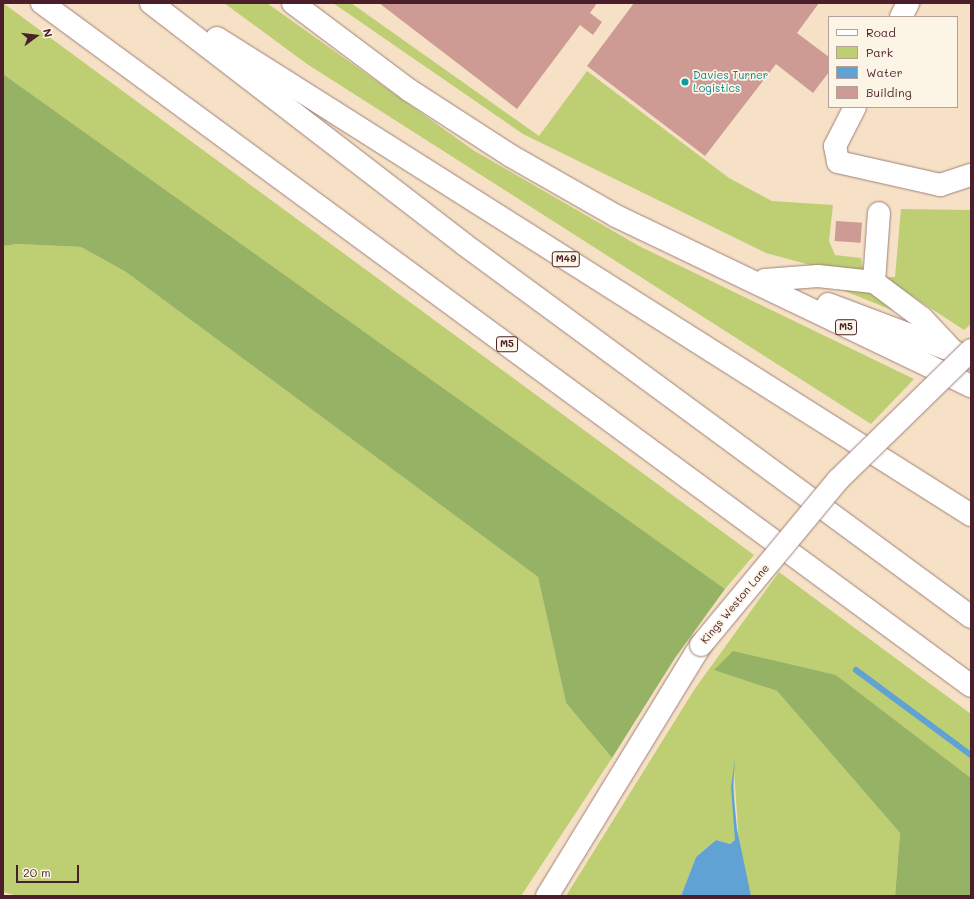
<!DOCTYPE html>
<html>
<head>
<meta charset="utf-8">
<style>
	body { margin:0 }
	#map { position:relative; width:974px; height:899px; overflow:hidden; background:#f6e1c7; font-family:Mali,sans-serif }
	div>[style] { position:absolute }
	.green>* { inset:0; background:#bdcf72 }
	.forest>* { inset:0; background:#96b264 }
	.water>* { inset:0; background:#60a2d4 }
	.stream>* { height:6px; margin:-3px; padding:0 3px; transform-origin:3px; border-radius:3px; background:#60a2d4 }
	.building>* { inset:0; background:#cd9a94; transform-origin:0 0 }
	.roads { filter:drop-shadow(0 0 1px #a08079) drop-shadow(0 0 1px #a08079) }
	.minor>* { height:22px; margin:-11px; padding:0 11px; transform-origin:11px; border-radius:11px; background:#fff }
	.highway>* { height:22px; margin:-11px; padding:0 11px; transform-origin:11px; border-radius:11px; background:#fff }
	.bridges { filter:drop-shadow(0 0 1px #a08079) drop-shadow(0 0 1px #a08079) }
	.minor-bridge>* { height:22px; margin:-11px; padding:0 11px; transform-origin:11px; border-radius:11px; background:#fff }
	.dots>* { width:11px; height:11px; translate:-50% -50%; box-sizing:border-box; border:2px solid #fcf5e5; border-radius:50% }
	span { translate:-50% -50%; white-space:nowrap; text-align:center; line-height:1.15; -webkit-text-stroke:3.5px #fcf5e5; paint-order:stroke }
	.shield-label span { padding:1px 3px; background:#fcf5e5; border:1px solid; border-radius:3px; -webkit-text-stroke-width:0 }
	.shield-label { font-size:10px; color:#4a1f2b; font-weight:700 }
	.culture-label { font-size:11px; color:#0d838f }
	.left { translate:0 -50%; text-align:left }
	.street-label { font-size:11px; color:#4a1f2b }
	.frame { position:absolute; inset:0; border:4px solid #4a1f2b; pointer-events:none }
	.legend { position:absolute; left:828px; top:16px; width:130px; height:92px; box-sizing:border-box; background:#fcf5e5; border:1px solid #b59f9b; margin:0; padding:5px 7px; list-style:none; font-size:12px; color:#4a1f2b }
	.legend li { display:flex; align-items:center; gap:8px; height:20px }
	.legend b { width:20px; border:1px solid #b59f9b }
	.north { position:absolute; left:16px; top:16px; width:40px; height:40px; -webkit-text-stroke:3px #fcf5e5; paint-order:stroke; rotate:75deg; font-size:11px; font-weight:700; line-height:16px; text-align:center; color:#4a1f2b }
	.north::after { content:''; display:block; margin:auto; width:14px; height:18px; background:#4a1f2b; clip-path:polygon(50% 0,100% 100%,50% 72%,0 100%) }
	.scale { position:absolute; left:16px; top:865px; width:63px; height:18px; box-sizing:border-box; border:2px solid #4a1f2b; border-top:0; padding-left:5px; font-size:12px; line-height:14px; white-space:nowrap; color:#4a1f2b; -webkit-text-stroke:3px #fcf5e5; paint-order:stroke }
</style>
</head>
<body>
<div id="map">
	<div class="green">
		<div style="clip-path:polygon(3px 3px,754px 555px,725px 589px,3px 74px)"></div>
		<div style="clip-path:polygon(224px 3px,267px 3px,473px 150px,639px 246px,914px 379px,871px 424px,307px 64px)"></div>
		<div style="clip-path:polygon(333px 3px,351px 3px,539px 136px,587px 71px,729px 178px,772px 201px,833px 205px,829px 241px,835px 255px,861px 258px,864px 274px,832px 271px,766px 253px,523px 134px)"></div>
		<div style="clip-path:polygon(901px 209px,971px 210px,971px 324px,964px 330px,883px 277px,895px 277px)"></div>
		<div style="clip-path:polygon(18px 244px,81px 247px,126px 272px,538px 577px,566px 703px,612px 758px,521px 896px,18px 896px,3px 892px,3px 246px)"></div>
		<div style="clip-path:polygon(825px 283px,861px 290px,889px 300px,914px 319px)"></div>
		<div style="clip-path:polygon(779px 572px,971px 714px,971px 778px,836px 675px,715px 670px,777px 691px,900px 833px,895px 896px,751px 896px,739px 845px,734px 769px,735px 840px,730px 844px,716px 840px,696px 857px,681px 896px,566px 896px,694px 690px)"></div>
	</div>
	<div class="forest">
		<div style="clip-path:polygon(3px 74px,725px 589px,675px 658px,612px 758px,566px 703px,538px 577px,126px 272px,81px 247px,18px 244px,3px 246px)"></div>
		<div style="clip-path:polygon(733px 651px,836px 675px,971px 778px,971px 896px,895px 896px,900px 833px,777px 691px,714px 670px)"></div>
	</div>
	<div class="water">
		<div style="clip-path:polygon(735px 759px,733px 787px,737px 829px,751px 896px,681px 896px,696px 857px,716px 840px,730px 844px,735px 840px,731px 787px)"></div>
	</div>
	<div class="stream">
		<div style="left:856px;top:670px;width:143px;rotate:36.5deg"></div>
	</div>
	<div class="building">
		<div style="clip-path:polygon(379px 3px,597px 3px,590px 13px,602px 22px,593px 35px,580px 25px,517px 109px)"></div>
		<div style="clip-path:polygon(634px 3px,819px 3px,797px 33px,829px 57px,829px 72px,813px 93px,776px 64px,705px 156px,587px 66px)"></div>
		<div style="left:836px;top:221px;width:26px;height:20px;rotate:4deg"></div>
	</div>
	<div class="roads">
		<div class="minor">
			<div style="left:901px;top:17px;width:16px;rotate:-63deg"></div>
			<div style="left:855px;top:107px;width:44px;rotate:117.1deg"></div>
			<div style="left:835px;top:146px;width:16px;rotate:79deg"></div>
			<div style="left:838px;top:162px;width:105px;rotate:12.7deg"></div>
			<div style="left:940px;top:185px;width:33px;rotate:-18deg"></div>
			<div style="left:765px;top:280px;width:53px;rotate:-4.3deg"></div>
			<div style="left:818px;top:276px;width:56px;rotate:6.1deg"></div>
			<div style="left:874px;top:282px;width:60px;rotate:36.9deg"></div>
			<div style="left:922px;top:318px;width:45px;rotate:46.8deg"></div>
			<div style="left:874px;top:282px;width:69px;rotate:-85.9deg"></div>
			<div style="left:547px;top:896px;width:294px;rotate:-58.5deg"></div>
		</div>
		<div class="highway">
			<div style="left:42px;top:3px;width:1153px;rotate:36.32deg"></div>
			<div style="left:151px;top:3px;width:396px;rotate:37.6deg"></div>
			<div style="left:465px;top:245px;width:628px;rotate:36.32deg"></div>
			<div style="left:293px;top:3px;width:145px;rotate:36.9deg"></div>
			<div style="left:409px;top:90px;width:121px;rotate:32.9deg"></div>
			<div style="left:511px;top:156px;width:121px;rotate:29.7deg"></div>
			<div style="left:616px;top:216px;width:394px;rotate:25.6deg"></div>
			<div style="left:217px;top:38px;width:892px;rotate:32.32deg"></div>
			<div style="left:828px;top:304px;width:153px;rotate:20.7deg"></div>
		</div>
	</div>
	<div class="bridges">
		<div class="minor-bridge">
			<div style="left:701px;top:645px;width:214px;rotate:-50.3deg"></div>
			<div style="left:838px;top:480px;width:186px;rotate:-44.3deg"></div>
		</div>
	</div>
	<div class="dots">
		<div style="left:685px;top:82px;background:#0f9aa8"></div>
	</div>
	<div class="shield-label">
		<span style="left:566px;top:259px">M49</span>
		<span style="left:846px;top:327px">M5</span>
		<span style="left:507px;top:344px">M5</span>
	</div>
	<div class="culture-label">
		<span class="left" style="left:693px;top:82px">Davies Turner<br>Logistics</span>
	</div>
	<div class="street-label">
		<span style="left:735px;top:604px;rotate:-50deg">Kings Weston Lane</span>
	</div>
	<div class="frame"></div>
	<ul class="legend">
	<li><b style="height:5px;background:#fff"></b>Road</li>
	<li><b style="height:11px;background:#bdcf72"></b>Park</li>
	<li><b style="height:11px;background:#60a2d4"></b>Water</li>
	<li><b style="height:11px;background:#cd9a94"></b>Building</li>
	</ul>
	<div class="north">N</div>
	<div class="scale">20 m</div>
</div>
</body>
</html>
